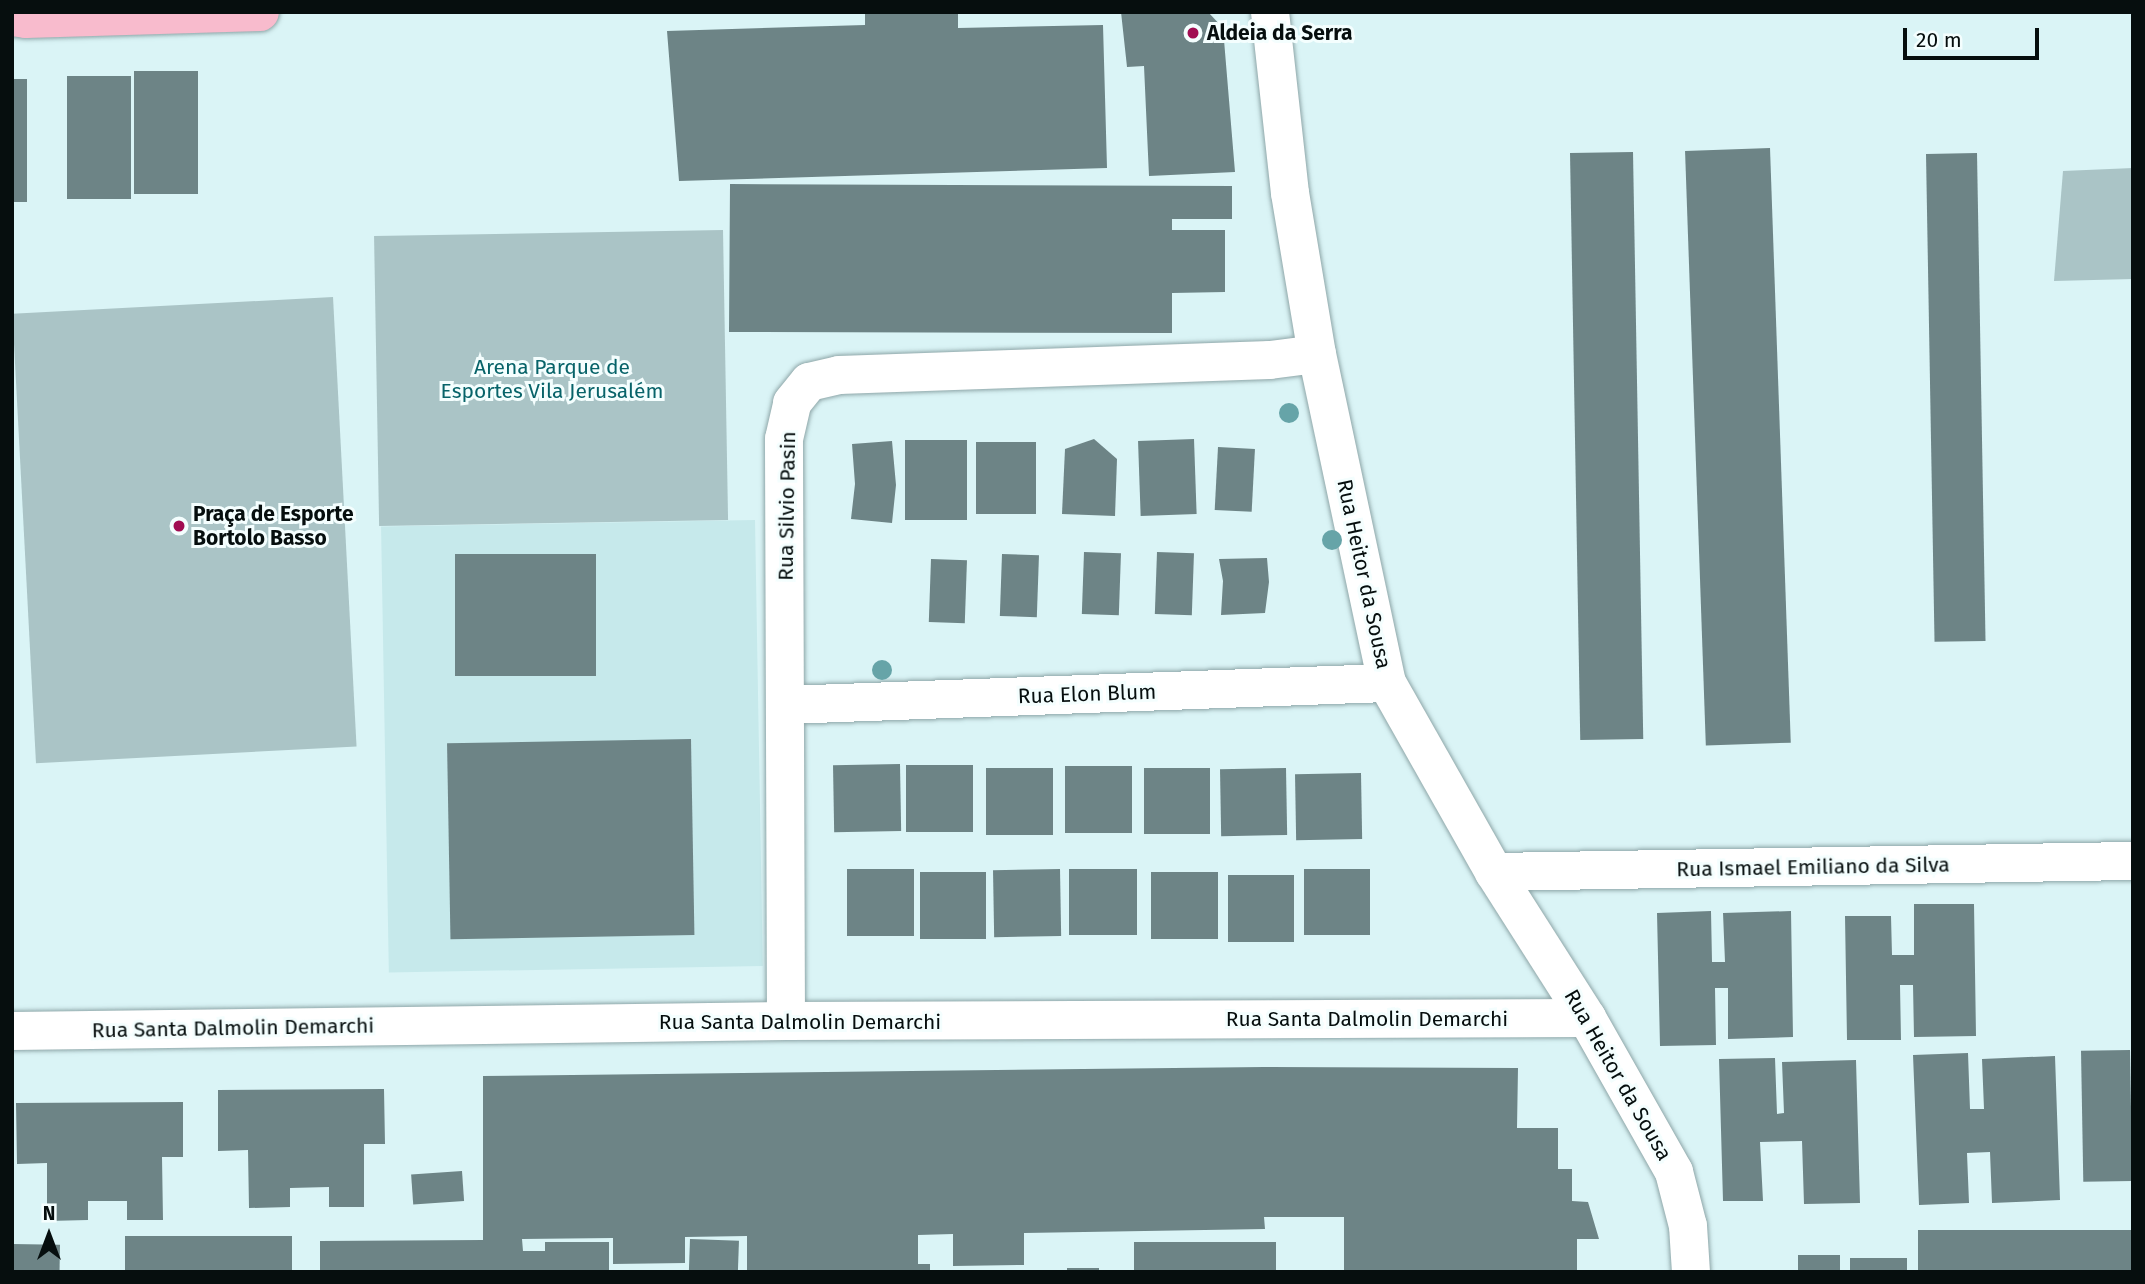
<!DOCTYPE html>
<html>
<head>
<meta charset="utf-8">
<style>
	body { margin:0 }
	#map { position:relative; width:2145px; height:1284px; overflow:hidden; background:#daf4f6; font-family:"Fira Sans",sans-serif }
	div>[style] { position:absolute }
	.built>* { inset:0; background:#c6e9eb; transform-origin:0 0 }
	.green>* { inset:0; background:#aac4c6; transform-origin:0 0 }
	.building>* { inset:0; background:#6d8486; transform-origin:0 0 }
	.roads { filter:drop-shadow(0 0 2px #8ea6a8) drop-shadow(0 0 2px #8ea6a8) }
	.minor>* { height:38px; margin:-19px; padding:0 19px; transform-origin:19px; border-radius:19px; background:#fff }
	.major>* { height:38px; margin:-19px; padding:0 19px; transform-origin:19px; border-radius:19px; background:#f8bbcd }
	.trees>* { width:20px; height:20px; margin:-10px; border-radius:50%; background:#66a4a8 }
	.dots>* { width:19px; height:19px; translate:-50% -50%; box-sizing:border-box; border:4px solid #f4fefe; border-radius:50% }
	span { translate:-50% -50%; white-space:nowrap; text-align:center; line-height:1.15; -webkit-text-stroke:6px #f4fefe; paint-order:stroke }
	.poi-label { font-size:21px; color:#060e0e; font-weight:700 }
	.left { translate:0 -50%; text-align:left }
	.park-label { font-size:21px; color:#076369 }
	.street-label { font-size:21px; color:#060e0e }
	.frame { position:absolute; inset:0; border:14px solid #060e0e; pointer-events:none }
	.north { position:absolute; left:14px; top:1200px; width:70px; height:70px; -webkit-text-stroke:5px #f4fefe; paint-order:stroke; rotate:0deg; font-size:19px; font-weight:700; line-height:28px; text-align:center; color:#060e0e }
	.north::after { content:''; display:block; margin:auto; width:24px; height:32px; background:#060e0e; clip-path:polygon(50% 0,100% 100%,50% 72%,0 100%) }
	.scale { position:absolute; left:1903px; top:28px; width:136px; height:32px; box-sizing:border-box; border:4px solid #060e0e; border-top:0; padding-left:9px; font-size:21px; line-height:24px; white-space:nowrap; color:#060e0e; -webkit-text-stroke:5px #f4fefe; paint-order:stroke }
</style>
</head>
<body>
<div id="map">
	<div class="built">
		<div style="left:755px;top:520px;width:446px;height:374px;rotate:89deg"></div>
	</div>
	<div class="green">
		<div style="clip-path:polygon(2133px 168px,2133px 279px,2054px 281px,2063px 171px)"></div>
		<div style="left:723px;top:230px;width:290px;height:349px;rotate:89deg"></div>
		<div style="left:333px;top:297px;width:450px;height:321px;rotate:87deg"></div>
	</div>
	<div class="building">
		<div style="clip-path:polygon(865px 12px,958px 12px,958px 28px,1103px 25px,1107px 168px,679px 181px,667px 31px,865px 25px)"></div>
		<div style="clip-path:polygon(1121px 12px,1208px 12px,1223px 28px,1235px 172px,1149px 176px,1144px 66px,1127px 67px)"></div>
		<div style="left:198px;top:71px;width:123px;height:64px;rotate:90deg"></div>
		<div style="left:67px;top:76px;width:64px;height:123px"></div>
		<div style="left:12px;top:79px;width:15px;height:123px"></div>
		<div style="left:1770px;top:148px;width:595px;height:85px;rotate:88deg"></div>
		<div style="left:1633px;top:152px;width:587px;height:63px;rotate:89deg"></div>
		<div style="left:1977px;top:153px;width:488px;height:51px;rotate:89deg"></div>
		<div style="clip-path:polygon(730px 184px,1232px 186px,1232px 219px,1172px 219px,1172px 230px,1225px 230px,1225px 292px,1172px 293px,1172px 333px,729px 332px)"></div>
		<div style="clip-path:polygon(1094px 439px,1117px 459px,1115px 516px,1062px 514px,1065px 449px)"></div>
		<div style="left:1194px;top:439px;width:75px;height:56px;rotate:88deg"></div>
		<div style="left:905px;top:440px;width:62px;height:80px"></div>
		<div style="clip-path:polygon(892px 441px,896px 485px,892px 523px,851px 519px,855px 484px,852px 444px)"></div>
		<div style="left:976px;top:442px;width:60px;height:72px"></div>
		<div style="left:1218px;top:447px;width:37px;height:63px;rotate:3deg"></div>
		<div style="left:1084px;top:552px;width:37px;height:62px;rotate:2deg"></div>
		<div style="left:1157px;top:552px;width:37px;height:62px;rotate:2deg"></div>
		<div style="left:596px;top:554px;width:122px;height:141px;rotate:90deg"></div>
		<div style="left:1002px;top:554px;width:37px;height:62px;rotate:2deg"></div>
		<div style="clip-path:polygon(1267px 558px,1269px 582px,1265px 613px,1221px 615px,1223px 581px,1219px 559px)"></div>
		<div style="left:931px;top:559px;width:36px;height:63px;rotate:2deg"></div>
		<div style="left:691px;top:739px;width:196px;height:244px;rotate:89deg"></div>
		<div style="left:900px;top:764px;width:67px;height:67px;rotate:89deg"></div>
		<div style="left:906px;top:765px;width:67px;height:67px"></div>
		<div style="left:1132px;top:766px;width:67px;height:67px;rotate:90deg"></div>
		<div style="left:1053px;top:768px;width:67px;height:67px;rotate:90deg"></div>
		<div style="left:1144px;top:768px;width:66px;height:66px"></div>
		<div style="left:1286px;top:768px;width:67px;height:66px;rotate:89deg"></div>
		<div style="left:1361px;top:773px;width:66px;height:66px;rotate:89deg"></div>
		<div style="left:914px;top:869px;width:67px;height:67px;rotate:90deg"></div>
		<div style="left:1060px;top:869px;width:67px;height:67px;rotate:89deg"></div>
		<div style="left:1069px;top:869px;width:68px;height:66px"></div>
		<div style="left:1304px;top:869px;width:66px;height:66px"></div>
		<div style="left:920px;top:872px;width:66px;height:67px"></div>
		<div style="left:1151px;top:872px;width:67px;height:67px"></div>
		<div style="left:1228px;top:875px;width:66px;height:67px"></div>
		<div style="clip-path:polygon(1914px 904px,1974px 904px,1976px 1036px,1914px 1037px,1913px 985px,1900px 985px,1901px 1040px,1847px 1040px,1845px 916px,1891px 916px,1892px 955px,1914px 955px)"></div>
		<div style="clip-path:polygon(1711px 911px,1712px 962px,1725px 962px,1723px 913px,1791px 911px,1793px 1037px,1728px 1039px,1728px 988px,1715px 988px,1716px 1045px,1660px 1046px,1657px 913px)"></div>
		<div style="left:2130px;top:1050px;width:131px;height:49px;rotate:89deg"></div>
		<div style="clip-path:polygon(1968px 1053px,1970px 1109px,1984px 1109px,1982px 1059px,2055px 1056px,2060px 1200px,1992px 1203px,1990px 1152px,1967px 1153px,1969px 1203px,1919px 1205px,1913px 1055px)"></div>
		<div style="clip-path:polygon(1775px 1058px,1777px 1114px,1784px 1113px,1782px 1062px,1856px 1060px,1860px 1203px,1804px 1204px,1802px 1141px,1760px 1142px,1763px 1201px,1723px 1201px,1719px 1059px)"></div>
		<div style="clip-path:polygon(1264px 1067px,1518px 1068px,1517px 1128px,1558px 1128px,1558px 1169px,1572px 1169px,1572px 1201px,1588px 1202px,1599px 1239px,1577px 1239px,1577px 1272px,1344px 1272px,1344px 1217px,1264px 1217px,1265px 1229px,1024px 1233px,1024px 1265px,953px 1266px,953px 1234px,918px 1235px,918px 1264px,930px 1264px,930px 1272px,747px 1272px,747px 1236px,685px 1237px,685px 1263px,613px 1264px,613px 1238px,522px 1239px,523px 1251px,545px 1251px,545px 1242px,609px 1242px,609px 1272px,320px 1272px,320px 1241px,483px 1240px,483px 1076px)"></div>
		<div style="clip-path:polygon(384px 1089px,385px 1144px,364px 1144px,364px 1207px,329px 1207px,329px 1187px,290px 1188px,290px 1207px,249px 1208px,248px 1150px,218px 1151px,218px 1090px)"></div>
		<div style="clip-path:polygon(183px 1102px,183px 1157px,162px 1157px,163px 1220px,127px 1220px,127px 1201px,88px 1201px,88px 1220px,47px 1221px,47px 1163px,17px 1164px,16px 1103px)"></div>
		<div style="left:462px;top:1171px;width:30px;height:51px;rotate:86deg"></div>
		<div style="left:2133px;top:1230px;width:42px;height:215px;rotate:90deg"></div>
		<div style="left:292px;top:1236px;width:36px;height:167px;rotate:90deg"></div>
		<div style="left:690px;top:1239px;width:49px;height:33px;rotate:2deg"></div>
		<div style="left:1276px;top:1242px;width:30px;height:142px;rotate:90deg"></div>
		<div style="left:12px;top:1244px;width:48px;height:28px;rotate:1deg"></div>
		<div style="left:1798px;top:1255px;width:42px;height:17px"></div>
		<div style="left:1850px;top:1258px;width:57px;height:14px"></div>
		<div style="left:1067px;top:1268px;width:32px;height:4px"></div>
	</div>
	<div class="roads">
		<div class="minor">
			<div style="left:1270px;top:12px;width:182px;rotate:83.7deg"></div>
			<div style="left:1290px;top:193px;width:163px;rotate:80.5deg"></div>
			<div style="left:1317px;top:354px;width:336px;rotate:78deg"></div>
			<div style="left:1387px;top:683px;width:217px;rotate:60.5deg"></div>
			<div style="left:1494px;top:872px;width:173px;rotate:57.5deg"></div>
			<div style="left:1587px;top:1018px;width:177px;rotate:60.5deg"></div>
			<div style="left:1674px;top:1172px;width:56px;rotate:75.5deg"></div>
			<div style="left:1688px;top:1226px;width:46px;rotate:86.3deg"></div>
			<div style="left:786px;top:705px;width:601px;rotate:-2.1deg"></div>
			<div style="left:1494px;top:872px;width:639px;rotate:-0.99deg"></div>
			<div style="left:786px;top:1021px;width:582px;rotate:-90.2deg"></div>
			<div style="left:784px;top:439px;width:37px;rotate:-77deg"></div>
			<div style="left:792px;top:403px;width:27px;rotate:-51deg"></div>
			<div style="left:809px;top:382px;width:31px;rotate:-13deg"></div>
			<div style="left:839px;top:375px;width:431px;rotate:-2deg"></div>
			<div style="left:1270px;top:360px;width:47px;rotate:-7.3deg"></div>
			<div style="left:12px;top:1031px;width:774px;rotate:-0.74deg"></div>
			<div style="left:786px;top:1021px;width:801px;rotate:-0.21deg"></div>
		</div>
		<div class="major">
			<div style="left:12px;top:17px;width:14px;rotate:8deg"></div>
			<div style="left:26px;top:19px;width:234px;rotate:-1.7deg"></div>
		</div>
	</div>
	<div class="trees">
		<div style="left:1289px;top:413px"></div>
		<div style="left:1332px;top:540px"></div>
		<div style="left:882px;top:670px"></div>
	</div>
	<div class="dots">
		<div style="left:1193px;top:33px;background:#a10d52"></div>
		<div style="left:179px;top:526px;background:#a10d52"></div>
	</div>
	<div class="poi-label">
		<span class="left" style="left:1207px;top:33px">Aldeia da Serra</span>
		<span class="left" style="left:193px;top:526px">Praça de Esporte<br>Bortolo Basso</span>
	</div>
	<div class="park-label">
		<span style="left:552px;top:379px">Arena Parque de<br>Esportes Vila Jerusalém</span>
	</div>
	<div class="street-label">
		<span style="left:787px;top:506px;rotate:-89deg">Rua Silvio Pasin</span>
		<span style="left:1364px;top:574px;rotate:78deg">Rua Heitor da Sousa</span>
		<span style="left:1087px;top:694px;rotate:-2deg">Rua Elon Blum</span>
		<span style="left:1813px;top:867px;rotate:-1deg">Rua Ismael Emiliano da Silva</span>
		<span style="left:1367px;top:1019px">Rua Santa Dalmolin Demarchi</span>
		<span style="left:800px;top:1022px">Rua Santa Dalmolin Demarchi</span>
		<span style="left:233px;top:1028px;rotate:-1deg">Rua Santa Dalmolin Demarchi</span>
		<span style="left:1618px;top:1075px;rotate:60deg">Rua Heitor da Sousa</span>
	</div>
	<div class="frame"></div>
	<div class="north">N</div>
	<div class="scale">20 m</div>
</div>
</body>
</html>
